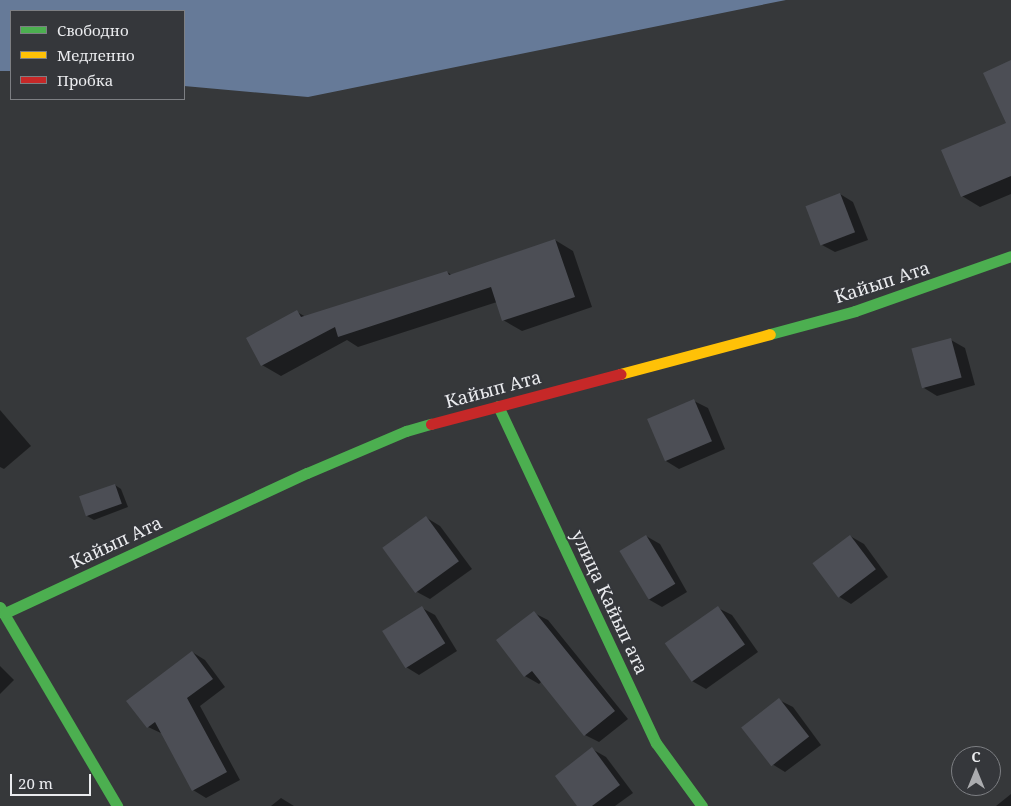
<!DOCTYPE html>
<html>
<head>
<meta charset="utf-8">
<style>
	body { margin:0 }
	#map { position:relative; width:1011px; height:806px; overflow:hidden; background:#36383a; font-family:"Noto Serif",serif }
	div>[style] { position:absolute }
	.water>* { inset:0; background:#667a98 }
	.shadow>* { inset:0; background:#0007 }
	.building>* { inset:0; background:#4c4e55; transform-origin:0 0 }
	.fast>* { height:11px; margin:-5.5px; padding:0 5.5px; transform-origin:5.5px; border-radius:5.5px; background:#4caf50 }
	.slow>* { height:11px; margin:-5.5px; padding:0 5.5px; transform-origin:5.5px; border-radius:5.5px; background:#ffc107 }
	.jam>* { height:11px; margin:-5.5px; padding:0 5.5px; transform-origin:5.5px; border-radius:5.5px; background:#c62828 }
	span { translate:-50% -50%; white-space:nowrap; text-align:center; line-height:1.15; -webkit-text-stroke:4px #35373b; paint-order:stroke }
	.street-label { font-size:18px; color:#eaebee }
	.legend { position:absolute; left:10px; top:10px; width:175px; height:90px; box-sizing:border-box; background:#35373b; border:1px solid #7d7f83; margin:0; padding:6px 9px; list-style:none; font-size:15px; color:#eaebee }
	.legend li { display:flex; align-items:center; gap:10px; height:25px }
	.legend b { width:25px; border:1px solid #7d7f83 }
	.north { position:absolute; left:951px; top:746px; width:50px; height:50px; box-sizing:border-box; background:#35373b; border:1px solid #7d7f83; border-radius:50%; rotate:0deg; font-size:14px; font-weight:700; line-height:20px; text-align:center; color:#eaebee }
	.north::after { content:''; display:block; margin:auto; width:18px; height:22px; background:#abacaf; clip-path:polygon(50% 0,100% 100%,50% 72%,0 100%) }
	.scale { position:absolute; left:10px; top:774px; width:81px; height:22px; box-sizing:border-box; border:2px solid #eaebee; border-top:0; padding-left:6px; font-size:15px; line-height:18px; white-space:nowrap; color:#eaebee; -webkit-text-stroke:4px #35373b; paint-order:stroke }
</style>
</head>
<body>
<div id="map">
	<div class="water">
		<div style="clip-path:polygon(0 0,786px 0,308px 97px,184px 86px,184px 11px,11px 11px,11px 71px,0 71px)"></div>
	</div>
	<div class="shadow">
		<div style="clip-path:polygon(1011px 61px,1011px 194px,980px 207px,962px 196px,1007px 123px)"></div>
		<div style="clip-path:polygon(840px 194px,853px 202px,868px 240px,835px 252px,822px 245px)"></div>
		<div style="clip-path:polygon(555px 240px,573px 251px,592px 307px,522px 331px,503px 320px,497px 302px,358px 347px,347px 340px,281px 376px,262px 365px,297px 312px,306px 317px,447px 272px,452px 275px)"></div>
		<div style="clip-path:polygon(951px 340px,965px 348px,975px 385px,937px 396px,924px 388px)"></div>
		<div style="clip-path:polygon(694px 401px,708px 408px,725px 449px,679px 469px,666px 461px)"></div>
		<div style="clip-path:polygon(0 410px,31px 446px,4px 469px,0 467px)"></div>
		<div style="clip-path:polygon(115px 485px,121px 489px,128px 507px,94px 520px,87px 516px)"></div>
		<div style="clip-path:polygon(427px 518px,440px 526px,472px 569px,430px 599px,417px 592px)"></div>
		<div style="clip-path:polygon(646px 536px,660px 544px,687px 592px,662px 607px,648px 599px)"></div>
		<div style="clip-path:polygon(850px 536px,864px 544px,888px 577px,851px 604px,838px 596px)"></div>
		<div style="clip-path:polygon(422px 608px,435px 615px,457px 651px,419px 675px,406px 667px)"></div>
		<div style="clip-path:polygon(718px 608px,732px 615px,758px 652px,706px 689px,692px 681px)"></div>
		<div style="clip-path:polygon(534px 613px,548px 620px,628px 719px,599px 742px,585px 735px,542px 681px,539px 684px,525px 676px)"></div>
		<div style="clip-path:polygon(192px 652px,205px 660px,225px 687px,200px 706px,240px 780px,206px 798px,193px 790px,163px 734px,148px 727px,128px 701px)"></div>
		<div style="clip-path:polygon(0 666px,14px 680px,0 694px)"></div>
		<div style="clip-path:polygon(779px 700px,793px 707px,821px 745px,785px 772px,772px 764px)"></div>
		<div style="clip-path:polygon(592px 749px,606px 757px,633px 793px,615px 806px,579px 806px)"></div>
		<div style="clip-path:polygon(1011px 794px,1011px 806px,996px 806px)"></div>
		<div style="clip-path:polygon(281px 798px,294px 806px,271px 806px)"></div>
	</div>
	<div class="building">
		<div style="clip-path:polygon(1011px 60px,1011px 176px,961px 197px,941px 150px,1006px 123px,983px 73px)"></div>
		<div style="left:840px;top:193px;width:42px;height:37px;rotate:69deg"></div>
		<div style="clip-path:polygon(555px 239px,575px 297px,502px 321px,491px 287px,338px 337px,335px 327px,261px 366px,246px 338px,297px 310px,301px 317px,447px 271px,449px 275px)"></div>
		<div style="left:951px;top:338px;width:41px;height:41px;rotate:75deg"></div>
		<div style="left:694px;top:399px;width:46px;height:51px;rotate:67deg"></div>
		<div style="left:115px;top:484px;width:21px;height:38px;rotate:71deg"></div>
		<div style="left:426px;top:516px;width:56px;height:54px;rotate:54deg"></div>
		<div style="left:646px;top:535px;width:57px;height:31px;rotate:59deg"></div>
		<div style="left:850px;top:535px;width:43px;height:47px;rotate:53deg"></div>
		<div style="left:422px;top:606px;width:44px;height:47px;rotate:58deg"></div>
		<div style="left:718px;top:606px;width:47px;height:65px;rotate:55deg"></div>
		<div style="clip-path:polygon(534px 611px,615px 711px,584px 736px,532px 671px,524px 677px,496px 640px)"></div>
		<div style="clip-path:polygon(192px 651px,213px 679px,187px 698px,227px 772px,192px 791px,155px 722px,147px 728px,126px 701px)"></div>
		<div style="left:779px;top:698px;width:49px;height:48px;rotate:52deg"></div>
		<div style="clip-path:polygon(592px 747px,620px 785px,592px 806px,577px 806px,555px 776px)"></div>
	</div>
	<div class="fast">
		<div style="left:770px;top:334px;width:88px;rotate:-15.1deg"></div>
		<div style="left:855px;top:311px;width:165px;rotate:-19.4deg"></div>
		<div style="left:498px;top:406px;width:372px;rotate:64.9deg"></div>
		<div style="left:656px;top:743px;width:78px;rotate:53.9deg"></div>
		<div style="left:0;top:607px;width:231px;rotate:59.5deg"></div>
		<div style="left:5px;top:613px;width:333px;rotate:-24.9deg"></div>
		<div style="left:307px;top:473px;width:108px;rotate:-23deg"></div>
		<div style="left:406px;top:431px;width:26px;rotate:-16deg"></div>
	</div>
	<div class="slow">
		<div style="left:620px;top:374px;width:155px;rotate:-14.9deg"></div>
	</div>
	<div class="jam">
		<div style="left:431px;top:424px;width:196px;rotate:-14.8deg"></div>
	</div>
	<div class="street-label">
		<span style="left:882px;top:282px;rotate:-18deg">Кайып Ата</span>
		<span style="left:493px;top:389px;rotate:-15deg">Кайып Ата</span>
		<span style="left:116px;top:542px;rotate:-25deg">Кайып Ата</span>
		<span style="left:610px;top:602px;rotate:65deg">улица Кайып ата</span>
	</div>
	<ul class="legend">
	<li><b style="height:6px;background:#4caf50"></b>Свободно</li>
	<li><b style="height:6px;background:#ffc107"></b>Медленно</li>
	<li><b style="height:6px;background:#c62828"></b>Пробка</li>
	</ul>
	<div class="north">С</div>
	<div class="scale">20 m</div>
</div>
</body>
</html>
